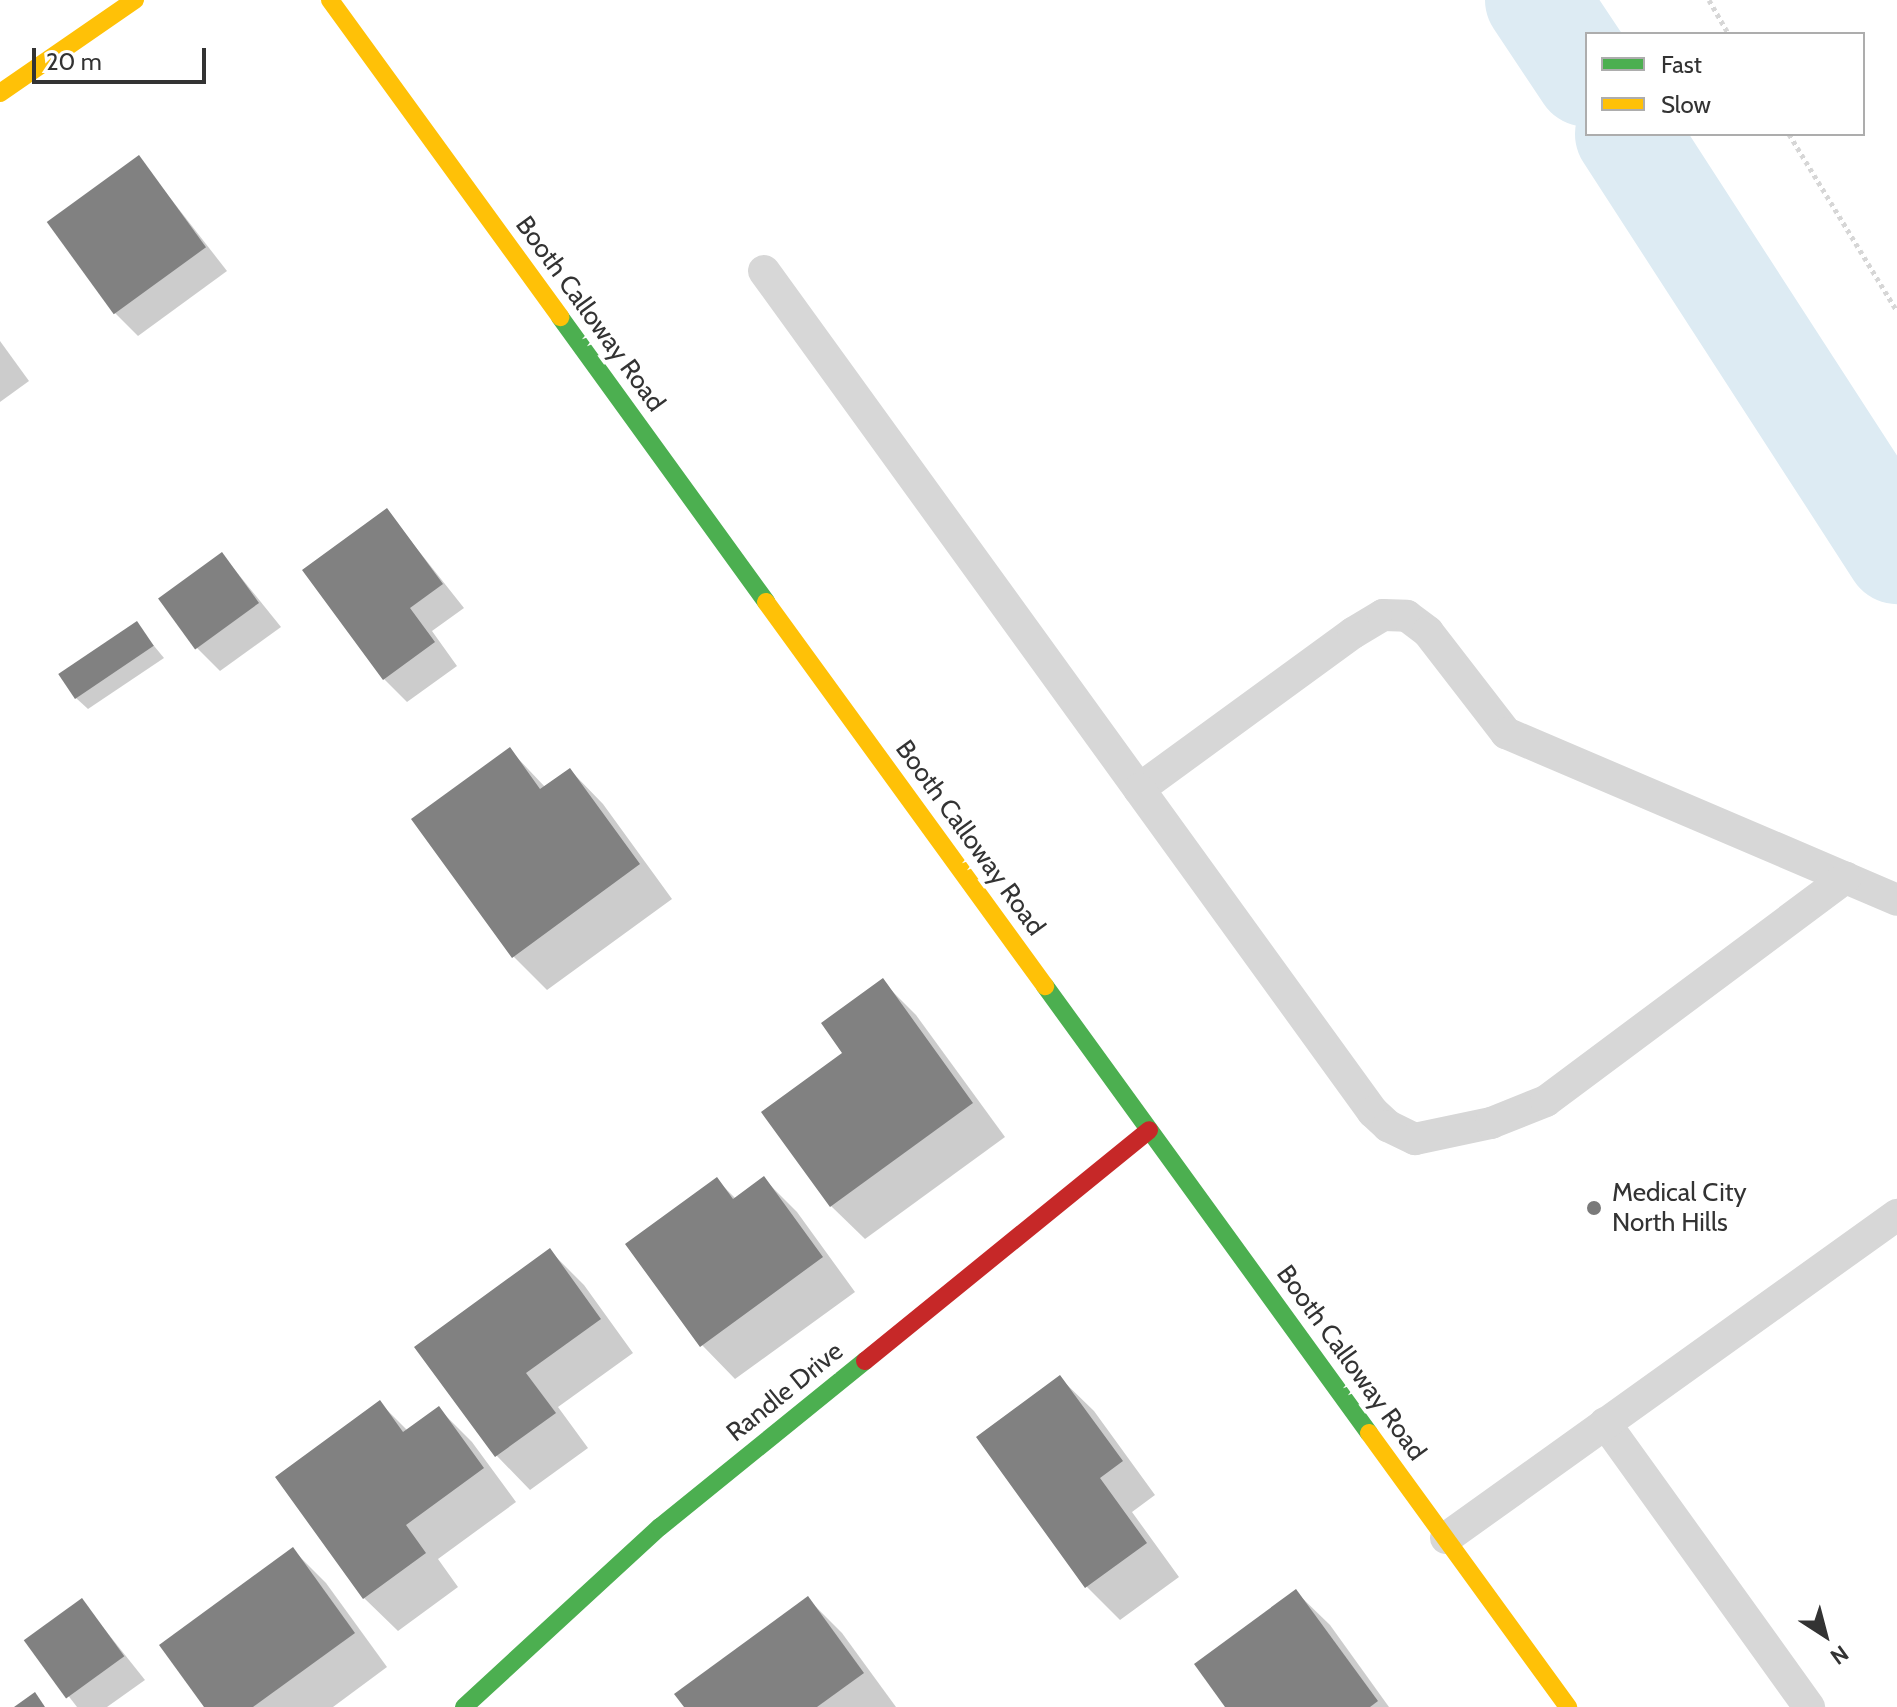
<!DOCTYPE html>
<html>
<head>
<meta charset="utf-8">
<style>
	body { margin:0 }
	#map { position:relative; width:1897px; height:1707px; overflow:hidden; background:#fff; font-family:Cabin,sans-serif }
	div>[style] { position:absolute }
	.shadow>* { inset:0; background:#0003 }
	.river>* { height:104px; margin:-52px; padding:0 52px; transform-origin:52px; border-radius:52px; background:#ddebf3 }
	.building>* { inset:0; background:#818181; transform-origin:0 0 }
	.path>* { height:5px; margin-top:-2.5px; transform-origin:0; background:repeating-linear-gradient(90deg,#d6d6d6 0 4px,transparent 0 8px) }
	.lane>* { height:32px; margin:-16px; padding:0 16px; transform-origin:16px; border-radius:16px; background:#d7d7d7 }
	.fast>* { height:18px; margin:-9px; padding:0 9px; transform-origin:9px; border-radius:9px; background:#4caf50 }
	.slow>* { height:18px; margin:-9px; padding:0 9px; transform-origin:9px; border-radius:9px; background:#ffc107 }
	.jam>* { height:18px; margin:-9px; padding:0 9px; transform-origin:9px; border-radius:9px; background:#c62828 }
	.dots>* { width:22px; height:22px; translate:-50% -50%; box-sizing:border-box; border:4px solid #fff; border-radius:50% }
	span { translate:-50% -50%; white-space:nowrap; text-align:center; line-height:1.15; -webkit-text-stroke:8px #fff; paint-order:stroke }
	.street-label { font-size:26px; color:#333 }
	.poi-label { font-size:26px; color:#333 }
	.left { translate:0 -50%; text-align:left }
	.legend { position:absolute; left:1585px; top:32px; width:280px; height:104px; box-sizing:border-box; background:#fff; border:2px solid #adadad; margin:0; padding:10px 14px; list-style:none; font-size:24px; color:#333 }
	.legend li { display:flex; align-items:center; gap:16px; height:40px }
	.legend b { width:40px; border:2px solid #adadad }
	.north { position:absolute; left:1785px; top:1595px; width:80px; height:80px; -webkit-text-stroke:6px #fff; paint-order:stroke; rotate:144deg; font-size:22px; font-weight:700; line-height:32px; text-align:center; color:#333 }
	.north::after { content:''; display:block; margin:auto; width:28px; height:36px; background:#333; clip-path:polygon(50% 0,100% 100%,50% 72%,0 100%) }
	.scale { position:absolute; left:32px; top:48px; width:174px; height:36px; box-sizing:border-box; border:4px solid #333; border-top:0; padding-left:10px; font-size:24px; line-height:28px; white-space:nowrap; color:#333; -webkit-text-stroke:6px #fff; paint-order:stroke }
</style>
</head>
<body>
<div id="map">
	<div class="shadow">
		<div style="clip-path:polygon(139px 158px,227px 271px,138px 336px,115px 313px)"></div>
		<div style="clip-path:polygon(0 341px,29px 381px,0 402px)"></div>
		<div style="clip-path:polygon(387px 511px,464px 608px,432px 631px,457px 666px,407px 702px,384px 679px)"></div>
		<div style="clip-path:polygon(222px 554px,281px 627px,220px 671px,197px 648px)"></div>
		<div style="clip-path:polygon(136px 624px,164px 658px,88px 709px,76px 698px)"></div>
		<div style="clip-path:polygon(510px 750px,546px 788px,570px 770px,603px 804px,672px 899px,547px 990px,513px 956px)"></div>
		<div style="clip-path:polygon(882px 981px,916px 1015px,1005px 1137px,865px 1239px,831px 1206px,845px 1053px)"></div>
		<div style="clip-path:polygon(764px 1179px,797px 1212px,855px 1292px,735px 1379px,702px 1345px,717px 1180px,736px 1199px)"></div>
		<div style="clip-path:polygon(550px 1251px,584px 1285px,633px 1353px,558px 1407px,588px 1448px,530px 1490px,497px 1456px,417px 1348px)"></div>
		<div style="clip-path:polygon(1060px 1378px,1094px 1411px,1155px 1495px,1132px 1512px,1179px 1577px,1120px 1620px,1087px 1587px)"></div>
		<div style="clip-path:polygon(380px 1403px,408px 1431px,438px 1408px,472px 1442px,516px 1502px,438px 1559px,458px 1587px,398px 1631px,364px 1598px)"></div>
		<div style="clip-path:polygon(293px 1550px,326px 1583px,387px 1667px,333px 1707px,207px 1707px)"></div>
		<div style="clip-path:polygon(1296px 1592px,1330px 1625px,1389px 1707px,1228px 1707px)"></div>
		<div style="clip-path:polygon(808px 1599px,842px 1633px,896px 1707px,686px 1707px)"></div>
		<div style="clip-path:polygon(82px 1601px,145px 1680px,107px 1707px,77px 1707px,26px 1641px)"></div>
	</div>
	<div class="river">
		<div style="left:1537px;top:0;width:90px;rotate:56.3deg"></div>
		<div style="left:1627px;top:134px;width:498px;rotate:57.1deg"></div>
	</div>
	<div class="building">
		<div style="left:139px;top:155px;width:114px;height:114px;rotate:54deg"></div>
		<div style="clip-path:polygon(387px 508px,443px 584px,410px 608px,435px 642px,383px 680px,302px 570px)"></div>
		<div style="left:222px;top:552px;width:63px;height:79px;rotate:54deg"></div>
		<div style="left:137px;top:621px;width:30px;height:95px;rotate:56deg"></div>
		<div style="clip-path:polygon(510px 747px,540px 789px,570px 768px,640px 864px,512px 958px,411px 819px)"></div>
		<div style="clip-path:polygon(883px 978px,973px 1103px,830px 1207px,761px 1112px,842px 1053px,821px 1023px)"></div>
		<div style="clip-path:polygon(764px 1176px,823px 1257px,700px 1347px,625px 1244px,717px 1177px,733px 1199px)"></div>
		<div style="clip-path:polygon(550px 1248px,601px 1319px,526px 1373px,556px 1413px,495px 1457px,414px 1347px)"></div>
		<div style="clip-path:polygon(1060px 1375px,1123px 1461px,1100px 1478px,1147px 1543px,1085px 1588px,976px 1437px)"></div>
		<div style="clip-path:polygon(380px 1400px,403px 1432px,439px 1406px,484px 1468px,406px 1525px,426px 1553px,363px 1599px,275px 1477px)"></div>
		<div style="clip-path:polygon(293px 1547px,355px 1633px,253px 1707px,204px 1707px,159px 1645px)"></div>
		<div style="clip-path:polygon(1296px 1589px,1378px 1701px,1370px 1707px,1225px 1707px,1194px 1664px)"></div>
		<div style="clip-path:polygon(808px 1596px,864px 1673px,817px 1707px,684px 1707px,674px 1694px)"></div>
		<div style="left:82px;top:1598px;width:72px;height:72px;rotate:54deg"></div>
		<div style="clip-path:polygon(35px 1692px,45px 1707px,14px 1707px)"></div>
	</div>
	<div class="path">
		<div style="left:1709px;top:0;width:39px;rotate:60deg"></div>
		<div style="left:1789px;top:134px;width:207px;rotate:58.6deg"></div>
	</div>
	<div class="lane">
		<div style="left:764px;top:271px;width:639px;rotate:54.1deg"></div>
		<div style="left:1139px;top:789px;width:265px;rotate:-36.1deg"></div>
		<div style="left:1353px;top:633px;width:35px;rotate:-31deg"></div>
		<div style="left:1383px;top:615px;width:24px;rotate:2deg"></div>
		<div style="left:1407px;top:616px;width:26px;rotate:37deg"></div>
		<div style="left:1428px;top:632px;width:128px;rotate:52.3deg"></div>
		<div style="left:1506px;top:733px;width:425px;rotate:23.1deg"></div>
		<div style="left:1139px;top:789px;width:399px;rotate:54.1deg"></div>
		<div style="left:1373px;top:1112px;width:21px;rotate:43deg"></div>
		<div style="left:1388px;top:1126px;width:30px;rotate:26deg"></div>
		<div style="left:1415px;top:1139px;width:78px;rotate:-11.9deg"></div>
		<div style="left:1491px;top:1123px;width:59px;rotate:-21.8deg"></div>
		<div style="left:1546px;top:1101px;width:374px;rotate:-36.7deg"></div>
		<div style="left:1605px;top:1423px;width:350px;rotate:54.3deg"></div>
		<div style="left:1446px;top:1538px;width:555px;rotate:-35.61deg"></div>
	</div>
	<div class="fast">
		<div style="left:560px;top:317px;width:352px;rotate:54.1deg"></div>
		<div style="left:1045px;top:986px;width:552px;rotate:54.06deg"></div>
		<div style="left:464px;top:1707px;width:266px;rotate:-42.6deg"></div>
		<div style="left:660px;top:1527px;width:264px;rotate:-39deg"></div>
	</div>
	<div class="slow">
		<div style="left:330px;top:0;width:392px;rotate:54deg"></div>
		<div style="left:0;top:93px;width:164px;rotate:-34.6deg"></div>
		<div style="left:766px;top:602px;width:475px;rotate:54deg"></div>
		<div style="left:1369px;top:1433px;width:339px;rotate:54deg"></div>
	</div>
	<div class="jam">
		<div style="left:865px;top:1361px;width:366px;rotate:-39.1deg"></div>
	</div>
	<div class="dots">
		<div style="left:1594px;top:1208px;background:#7a7a7a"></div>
	</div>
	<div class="street-label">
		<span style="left:590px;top:314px;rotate:54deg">Booth Calloway Road</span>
		<span style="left:970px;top:838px;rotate:54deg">Booth Calloway Road</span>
		<span style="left:1351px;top:1363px;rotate:54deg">Booth Calloway Road</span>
		<span style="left:785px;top:1392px;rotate:-39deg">Randle Drive</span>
	</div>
	<div class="poi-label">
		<span class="left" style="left:1612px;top:1208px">Medical City<br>North Hills</span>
	</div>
	<ul class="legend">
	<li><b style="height:10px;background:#4caf50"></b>Fast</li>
	<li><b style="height:10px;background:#ffc107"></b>Slow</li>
	</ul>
	<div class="north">N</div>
	<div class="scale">20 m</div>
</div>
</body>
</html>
